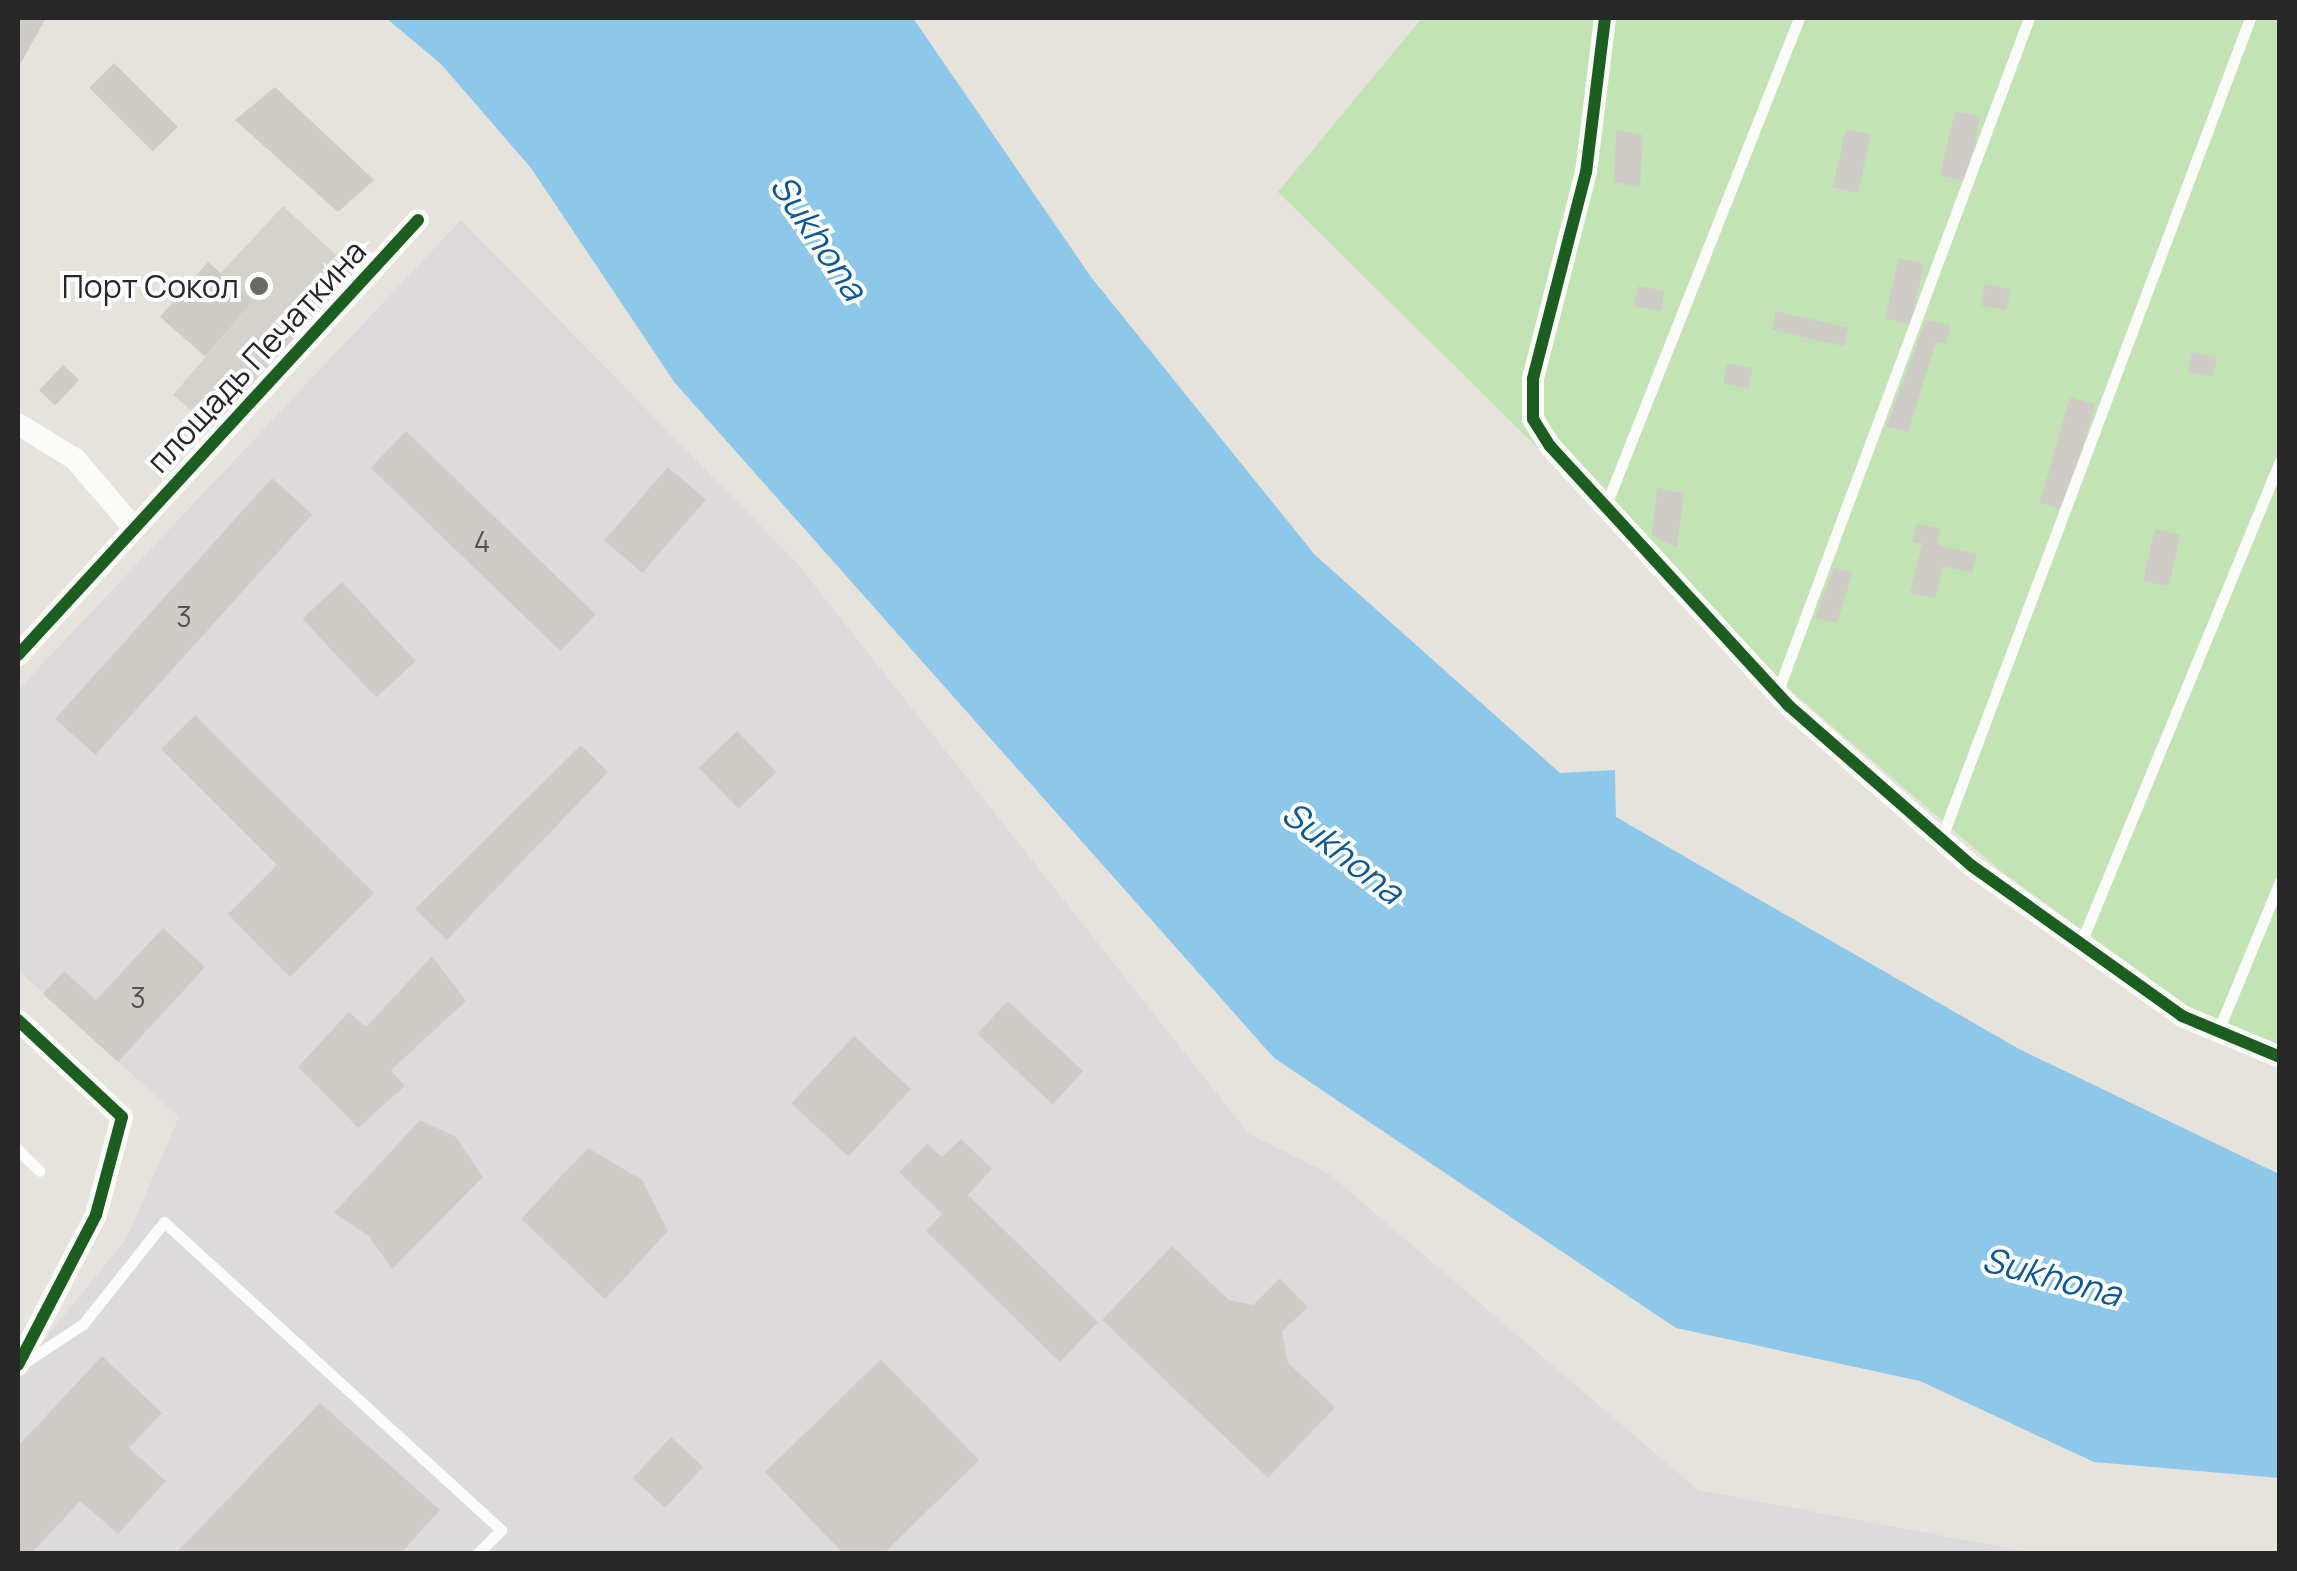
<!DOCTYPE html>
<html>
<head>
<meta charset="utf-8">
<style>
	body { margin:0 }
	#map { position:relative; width:2297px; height:1571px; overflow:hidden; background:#e6e3dc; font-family:Manrope,sans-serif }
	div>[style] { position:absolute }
	.industrial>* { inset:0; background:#dddadb }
	.green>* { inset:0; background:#c2e3b3 }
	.plaza>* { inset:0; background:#d5d1cb }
	.water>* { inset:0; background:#8dc8eb }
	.building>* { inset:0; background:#cfccc7; transform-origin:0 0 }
	.lane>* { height:11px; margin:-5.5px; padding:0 5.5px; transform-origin:5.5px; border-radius:5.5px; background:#fbfbfa }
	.street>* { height:22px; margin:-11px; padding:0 11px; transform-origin:11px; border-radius:11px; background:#fbfbfa }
	.cycleway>* { height:12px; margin:-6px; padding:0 6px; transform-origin:6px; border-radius:6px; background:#1b5e20 }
	.dots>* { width:28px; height:28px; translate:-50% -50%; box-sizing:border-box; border:5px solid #fff; border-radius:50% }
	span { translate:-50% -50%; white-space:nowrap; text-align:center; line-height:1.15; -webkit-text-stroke:8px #fff; paint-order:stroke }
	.number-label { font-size:28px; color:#525150 }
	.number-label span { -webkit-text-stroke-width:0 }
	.poi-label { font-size:32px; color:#272727 }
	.right { translate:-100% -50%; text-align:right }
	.street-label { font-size:32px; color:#272727 }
	.water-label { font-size:35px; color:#0a5898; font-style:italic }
	.frame { position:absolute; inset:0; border:20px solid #272727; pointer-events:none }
</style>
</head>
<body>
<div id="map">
	<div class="industrial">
		<div style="clip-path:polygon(461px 220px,796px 562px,1249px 1134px,1328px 1173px,1698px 1490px,2034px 1553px,18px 1553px,18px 1372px,127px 1238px,179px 1117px,18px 970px,18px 690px)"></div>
	</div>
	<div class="green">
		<div style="clip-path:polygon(1422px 18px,2279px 18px,2279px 1049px,2207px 1020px,2001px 871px,1741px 648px,1278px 192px)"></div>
	</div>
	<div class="plaza">
		<div style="clip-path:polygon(283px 206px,363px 280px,220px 435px,173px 395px,253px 302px,221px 273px)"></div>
	</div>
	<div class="water">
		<div style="clip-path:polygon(386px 18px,913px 18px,1091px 277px,1315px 555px,1560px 773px,1615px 770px,1616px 817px,2019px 1049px,2279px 1174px,2279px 1478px,2094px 1462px,1920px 1381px,1676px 1328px,1274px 1058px,675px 383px,531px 168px,441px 64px)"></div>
	</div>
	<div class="building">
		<div style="clip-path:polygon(18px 18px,46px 18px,18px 68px)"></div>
		<div style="left:114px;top:63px;width:90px;height:35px;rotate:45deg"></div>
		<div style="clip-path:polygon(275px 87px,374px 180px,338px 212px,235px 120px)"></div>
		<div style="left:1955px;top:111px;width:26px;height:66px;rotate:13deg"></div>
		<div style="left:1846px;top:129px;width:26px;height:60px;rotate:13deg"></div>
		<div style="clip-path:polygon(1616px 130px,1643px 135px,1640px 187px,1614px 182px)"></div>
		<div style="left:1899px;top:258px;width:26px;height:62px;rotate:13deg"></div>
		<div style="left:208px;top:262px;width:60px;height:73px;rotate:41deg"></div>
		<div style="left:1985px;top:284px;width:26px;height:22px;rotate:11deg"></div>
		<div style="left:1638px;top:286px;width:27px;height:21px;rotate:10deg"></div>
		<div style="left:1776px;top:311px;width:74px;height:19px;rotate:13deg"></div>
		<div style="clip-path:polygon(1926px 320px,1950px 325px,1946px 344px,1936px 342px,1908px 432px,1886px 427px)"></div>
		<div style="left:2192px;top:352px;width:26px;height:20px;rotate:13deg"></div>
		<div style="left:1727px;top:363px;width:26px;height:21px;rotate:11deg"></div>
		<div style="left:63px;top:365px;width:22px;height:35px;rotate:43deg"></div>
		<div style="left:2070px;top:397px;width:26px;height:110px;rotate:16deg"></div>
		<div style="left:406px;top:431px;width:264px;height:51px;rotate:44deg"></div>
		<div style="left:668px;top:467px;width:50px;height:97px;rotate:41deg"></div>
		<div style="left:272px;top:478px;width:54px;height:324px;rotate:42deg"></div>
		<div style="clip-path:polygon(1657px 488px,1684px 493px,1677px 548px,1652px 535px)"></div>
		<div style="clip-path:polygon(1916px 523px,1941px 529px,1937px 545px,1977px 554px,1972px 573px,1943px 566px,1935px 599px,1910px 593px,1922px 544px,1912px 542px)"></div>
		<div style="left:2155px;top:529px;width:26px;height:53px;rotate:13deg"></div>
		<div style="clip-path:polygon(1834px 568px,1853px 572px,1837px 623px,1815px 618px)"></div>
		<div style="left:342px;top:582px;width:108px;height:54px;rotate:47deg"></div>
		<div style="clip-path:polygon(195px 715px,374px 893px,290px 977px,228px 914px,277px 865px,161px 749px)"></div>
		<div style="left:737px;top:731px;width:57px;height:53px;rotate:46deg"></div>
		<div style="clip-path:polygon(581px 745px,608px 772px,447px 940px,415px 909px)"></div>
		<div style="clip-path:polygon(163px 928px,205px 967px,118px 1062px,43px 994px,64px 971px,96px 1000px)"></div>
		<div style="clip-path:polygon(432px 956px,466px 1001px,391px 1070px,405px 1086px,358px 1128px,298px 1067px,349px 1012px,366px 1027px)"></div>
		<div style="left:1008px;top:1001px;width:103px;height:45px;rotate:43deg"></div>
		<div style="left:854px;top:1036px;width:78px;height:92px;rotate:43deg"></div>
		<div style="clip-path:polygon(420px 1120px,456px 1137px,483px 1177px,392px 1269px,369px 1236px,334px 1213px)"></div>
		<div style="clip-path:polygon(961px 1139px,992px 1169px,968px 1195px,1098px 1322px,1060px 1362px,926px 1231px,942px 1214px,899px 1172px,927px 1143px,942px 1157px)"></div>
		<div style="clip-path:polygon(588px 1148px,642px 1180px,668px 1231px,605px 1299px,521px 1219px)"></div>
		<div style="clip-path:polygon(1172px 1246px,1229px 1300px,1253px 1305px,1280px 1278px,1308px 1307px,1282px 1331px,1288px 1363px,1335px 1407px,1268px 1478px,1102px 1320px)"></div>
		<div style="clip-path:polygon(102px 1356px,162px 1413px,129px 1448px,166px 1481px,118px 1534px,80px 1501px,31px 1554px,18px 1554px,18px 1446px)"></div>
		<div style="clip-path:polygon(881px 1359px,979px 1460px,883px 1554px,844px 1554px,765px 1472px)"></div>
		<div style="clip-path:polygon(320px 1403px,440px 1510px,400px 1554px,175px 1554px)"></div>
		<div style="left:671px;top:1437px;width:44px;height:56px;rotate:43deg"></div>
	</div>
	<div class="lane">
		<div style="left:1606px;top:505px;width:524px;rotate:-68.38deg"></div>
		<div style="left:1777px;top:693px;width:721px;rotate:-69.53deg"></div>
		<div style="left:1942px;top:837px;width:875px;rotate:-69.39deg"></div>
		<div style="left:2080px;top:945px;width:524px;rotate:-67.55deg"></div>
		<div style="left:2218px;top:1031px;width:162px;rotate:-67.5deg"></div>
		<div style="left:18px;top:1150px;width:30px;rotate:44deg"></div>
		<div style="left:24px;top:1363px;width:71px;rotate:-33.5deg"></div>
		<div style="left:83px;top:1324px;width:130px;rotate:-51.5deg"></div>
		<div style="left:164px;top:1222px;width:457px;rotate:42.4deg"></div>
		<div style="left:501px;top:1530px;width:34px;rotate:135deg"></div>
	</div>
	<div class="street">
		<div style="left:1605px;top:18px;width:155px;rotate:97deg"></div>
		<div style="left:1586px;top:172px;width:214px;rotate:104.4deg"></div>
		<div style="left:1533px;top:379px;width:40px;rotate:90deg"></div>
		<div style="left:1533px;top:419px;width:32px;rotate:58deg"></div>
		<div style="left:1550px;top:446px;width:352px;rotate:47.4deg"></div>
		<div style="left:1788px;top:705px;width:244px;rotate:41.2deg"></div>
		<div style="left:1972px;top:866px;width:258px;rotate:35.5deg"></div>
		<div style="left:2182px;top:1016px;width:106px;rotate:22.7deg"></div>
		<div style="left:18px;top:424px;width:67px;rotate:31.6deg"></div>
		<div style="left:75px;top:459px;width:91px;rotate:49.5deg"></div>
		<div style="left:18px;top:655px;width:591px;rotate:-47.4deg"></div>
		<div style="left:18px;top:1020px;width:142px;rotate:43deg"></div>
		<div style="left:122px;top:1117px;width:101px;rotate:104.9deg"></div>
		<div style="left:96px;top:1215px;width:169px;rotate:117.5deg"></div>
	</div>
	<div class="cycleway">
		<div style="left:1605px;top:18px;width:155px;rotate:97deg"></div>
		<div style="left:1586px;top:172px;width:214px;rotate:104.4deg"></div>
		<div style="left:1533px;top:379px;width:40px;rotate:90deg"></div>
		<div style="left:1533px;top:419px;width:32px;rotate:58deg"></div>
		<div style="left:1550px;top:446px;width:352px;rotate:47.4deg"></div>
		<div style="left:1788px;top:705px;width:244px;rotate:41.2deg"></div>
		<div style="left:1972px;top:866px;width:258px;rotate:35.5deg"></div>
		<div style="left:2182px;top:1016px;width:106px;rotate:22.7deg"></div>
		<div style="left:18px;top:655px;width:591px;rotate:-47.4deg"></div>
		<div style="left:18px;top:1020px;width:142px;rotate:43deg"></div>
		<div style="left:122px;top:1117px;width:101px;rotate:104.9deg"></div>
		<div style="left:96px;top:1215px;width:169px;rotate:117.5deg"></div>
	</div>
	<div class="dots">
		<div style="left:259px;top:286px;background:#6a6966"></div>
	</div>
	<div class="number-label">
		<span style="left:482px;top:541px">4</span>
		<span style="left:184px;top:616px">3</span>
		<span style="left:138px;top:997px">3</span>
	</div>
	<div class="poi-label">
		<span class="right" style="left:239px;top:286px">Порт Сокол</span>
	</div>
	<div class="street-label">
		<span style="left:256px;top:356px;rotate:-47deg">площадь Печаткина</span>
	</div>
	<div class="water-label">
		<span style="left:819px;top:237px;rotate:56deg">Sukhona</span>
		<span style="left:1343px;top:852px;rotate:38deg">Sukhona</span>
		<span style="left:2052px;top:1276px;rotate:15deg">Sukhona</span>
	</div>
	<div class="frame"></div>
</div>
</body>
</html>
